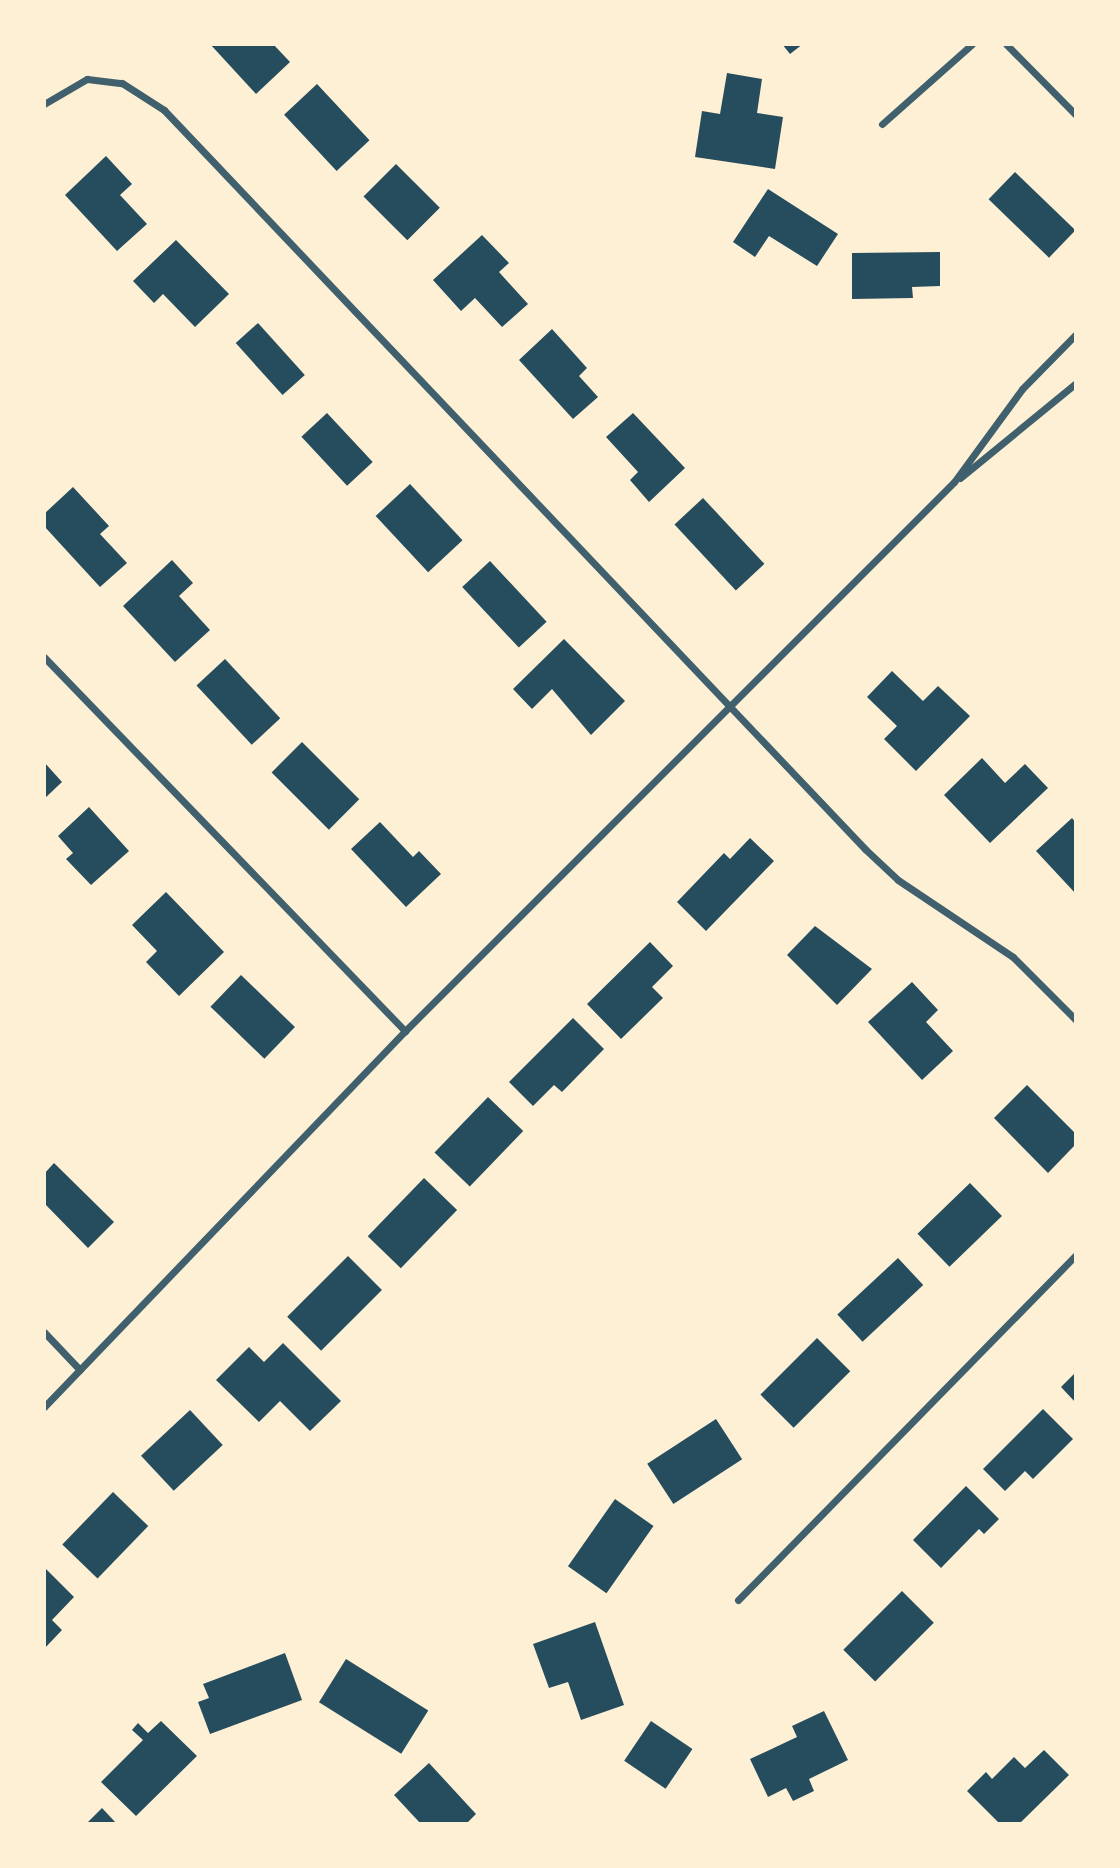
<!DOCTYPE html>
<html>
<head>
<meta charset="utf-8">
<style>
	body { margin:0 }
	#map { position:relative; width:1120px; height:1868px; overflow:hidden; background:#fdf0d5; font-family:Karla,sans-serif }
	div>[style] { position:absolute }
	.building>* { inset:0; background:#264d5e; transform-origin:0 0 }
	.minor>* { height:7px; margin:-3.5px; padding:0 3.5px; transform-origin:3.5px; border-radius:3.5px; background:#3f606c }
	span { translate:-50% -50%; white-space:nowrap; text-align:center; line-height:1.15; -webkit-text-stroke:5px #fdf0d5; paint-order:stroke }
	.frame { position:absolute; inset:0; border:46px solid #fdf0d5; pointer-events:none }
</style>
</head>
<body>
<div id="map">
	<div class="building">
		<div style="clip-path:polygon(210px 44px,273px 44px,290px 62px,256px 94px)"></div>
		<div style="clip-path:polygon(782px 44px,803px 44px,790px 54px)"></div>
		<div style="clip-path:polygon(727px 73px,762px 79px,757px 113px,783px 117px,775px 169px,695px 157px,702px 111px,720px 114px)"></div>
		<div style="left:317px;top:84px;width:77px;height:45px;rotate:47deg"></div>
		<div style="clip-path:polygon(106px 156px,132px 184px,120px 195px,147px 224px,117px 251px,65px 195px)"></div>
		<div style="left:396px;top:164px;width:62px;height:46px;rotate:45deg"></div>
		<div style="left:1015px;top:172px;width:84px;height:38px;rotate:44deg"></div>
		<div style="clip-path:polygon(768px 189px,838px 234px,817px 266px,769px 236px,755px 257px,733px 242px)"></div>
		<div style="clip-path:polygon(482px 235px,509px 263px,499px 272px,528px 304px,502px 327px,475px 298px,461px 311px,433px 280px)"></div>
		<div style="clip-path:polygon(176px 240px,229px 294px,195px 327px,163px 294px,154px 303px,133px 281px)"></div>
		<div style="clip-path:polygon(940px 252px,940px 286px,912px 287px,913px 298px,852px 299px,852px 253px)"></div>
		<div style="left:258px;top:323px;width:70px;height:30px;rotate:48deg"></div>
		<div style="clip-path:polygon(552px 329px,587px 368px,579px 376px,598px 397px,573px 419px,519px 360px)"></div>
		<div style="left:327px;top:413px;width:67px;height:35px;rotate:47deg"></div>
		<div style="clip-path:polygon(633px 413px,685px 468px,649px 502px,630px 480px,638px 472px,606px 437px)"></div>
		<div style="left:410px;top:484px;width:77px;height:47px;rotate:47deg"></div>
		<div style="clip-path:polygon(73px 487px,109px 526px,100px 534px,127px 563px,100px 587px,44px 526px,44px 514px)"></div>
		<div style="left:703px;top:498px;width:90px;height:39px;rotate:47deg"></div>
		<div style="clip-path:polygon(172px 560px,193px 583px,179px 596px,210px 630px,175px 662px,123px 606px)"></div>
		<div style="left:490px;top:561px;width:83px;height:38px;rotate:47deg"></div>
		<div style="clip-path:polygon(564px 639px,625px 701px,591px 735px,552px 689px,532px 709px,513px 689px)"></div>
		<div style="left:225px;top:659px;width:81px;height:39px;rotate:47deg"></div>
		<div style="clip-path:polygon(892px 671px,923px 701px,938px 686px,970px 716px,916px 771px,884px 739px,897px 726px,867px 697px)"></div>
		<div style="left:302px;top:742px;width:81px;height:43px;rotate:45deg"></div>
		<div style="clip-path:polygon(982px 758px,1005px 783px,1025px 764px,1048px 788px,990px 843px,944px 795px)"></div>
		<div style="clip-path:polygon(44px 762px,62px 782px,44px 799px)"></div>
		<div style="clip-path:polygon(89px 807px,129px 851px,91px 885px,66px 859px,73px 853px,58px 836px)"></div>
		<div style="clip-path:polygon(1072px 818px,1076px 823px,1076px 894px,1036px 851px)"></div>
		<div style="clip-path:polygon(380px 822px,413px 857px,419px 851px,441px 874px,406px 907px,351px 849px)"></div>
		<div style="clip-path:polygon(750px 838px,774px 861px,706px 931px,677px 902px,724px 853px,730px 859px)"></div>
		<div style="clip-path:polygon(166px 892px,224px 952px,179px 996px,146px 962px,157px 951px,132px 925px)"></div>
		<div style="clip-path:polygon(815px 926px,872px 969px,837px 1005px,787px 955px)"></div>
		<div style="clip-path:polygon(650px 942px,673px 966px,652px 987px,663px 998px,621px 1039px,587px 1004px)"></div>
		<div style="left:241px;top:975px;width:75px;height:44px;rotate:44deg"></div>
		<div style="clip-path:polygon(912px 982px,938px 1010px,926px 1022px,953px 1051px,922px 1080px,868px 1022px)"></div>
		<div style="clip-path:polygon(573px 1018px,604px 1049px,562px 1092px,554px 1085px,533px 1106px,509px 1082px)"></div>
		<div style="clip-path:polygon(1027px 1085px,1076px 1134px,1076px 1144px,1048px 1173px,994px 1118px)"></div>
		<div style="left:488px;top:1097px;width:49px;height:77px;rotate:44deg"></div>
		<div style="clip-path:polygon(54px 1163px,114px 1222px,88px 1248px,44px 1203px,44px 1174px)"></div>
		<div style="left:424px;top:1178px;width:46px;height:81px;rotate:44deg"></div>
		<div style="left:970px;top:1183px;width:46px;height:73px;rotate:46deg"></div>
		<div style="left:348px;top:1256px;width:48px;height:86px;rotate:45deg"></div>
		<div style="left:898px;top:1258px;width:37px;height:83px;rotate:47deg"></div>
		<div style="left:817px;top:1338px;width:47px;height:80px;rotate:45deg"></div>
		<div style="clip-path:polygon(283px 1343px,341px 1401px,310px 1431px,280px 1401px,259px 1422px,216px 1380px,249px 1347px,264px 1362px)"></div>
		<div style="clip-path:polygon(1076px 1372px,1076px 1403px,1061px 1387px)"></div>
		<div style="clip-path:polygon(1043px 1409px,1073px 1439px,1033px 1479px,1025px 1471px,1005px 1491px,983px 1469px)"></div>
		<div style="left:190px;top:1410px;width:48px;height:67px;rotate:47deg"></div>
		<div style="left:716px;top:1419px;width:48px;height:82px;rotate:57deg"></div>
		<div style="clip-path:polygon(966px 1486px,999px 1519px,984px 1534px,979px 1529px,941px 1568px,913px 1540px)"></div>
		<div style="left:113px;top:1492px;width:49px;height:73px;rotate:44deg"></div>
		<div style="left:615px;top:1499px;width:47px;height:82px;rotate:35deg"></div>
		<div style="clip-path:polygon(44px 1567px,74px 1597px,52px 1620px,62px 1630px,44px 1649px)"></div>
		<div style="left:902px;top:1591px;width:45px;height:83px;rotate:45deg"></div>
		<div style="clip-path:polygon(595px 1622px,624px 1705px,581px 1720px,568px 1682px,549px 1688px,533px 1644px)"></div>
		<div style="clip-path:polygon(285px 1653px,302px 1700px,210px 1734px,198px 1702px,209px 1698px,203px 1684px)"></div>
		<div style="left:346px;top:1659px;width:97px;height:51px;rotate:32deg"></div>
		<div style="clip-path:polygon(824px 1711px,848px 1760px,809px 1779px,814px 1791px,793px 1801px,786px 1788px,768px 1797px,750px 1759px,797px 1737px,792px 1726px)"></div>
		<div style="clip-path:polygon(161px 1721px,197px 1756px,136px 1816px,101px 1782px,143px 1740px,132px 1730px,138px 1723px,148px 1733px)"></div>
		<div style="left:651px;top:1721px;width:50px;height:48px;rotate:34deg"></div>
		<div style="clip-path:polygon(1044px 1750px,1069px 1775px,1019px 1824px,1000px 1824px,967px 1791px,986px 1772px,992px 1779px,1014px 1757px,1025px 1768px)"></div>
		<div style="clip-path:polygon(429px 1763px,476px 1814px,466px 1824px,421px 1824px,394px 1795px)"></div>
		<div style="clip-path:polygon(102px 1808px,117px 1824px,86px 1824px)"></div>
	</div>
	<div class="minor">
		<div style="left:1006px;top:44px;width:100px;rotate:45.4deg"></div>
		<div style="left:44px;top:104px;width:50px;rotate:-30.2deg"></div>
		<div style="left:87px;top:79px;width:35px;rotate:7deg"></div>
		<div style="left:122px;top:83px;width:50px;rotate:32.7deg"></div>
		<div style="left:164px;top:110px;width:1019px;rotate:46.51deg"></div>
		<div style="left:865px;top:849px;width:45px;rotate:43.2deg"></div>
		<div style="left:898px;top:880px;width:138px;rotate:33.8deg"></div>
		<div style="left:1013px;top:957px;width:89px;rotate:45deg"></div>
		<div style="left:882px;top:124px;width:120px;rotate:-41.6deg"></div>
		<div style="left:960px;top:478px;width:150px;rotate:-39.3deg"></div>
		<div style="left:44px;top:657px;width:520px;rotate:46.01deg"></div>
		<div style="left:44px;top:1332px;width:52px;rotate:46.5deg"></div>
		<div style="left:44px;top:1407px;width:521px;rotate:-46.17deg"></div>
		<div style="left:405px;top:1031px;width:776px;rotate:-45deg"></div>
		<div style="left:954px;top:482px;width:115px;rotate:-53.8deg"></div>
		<div style="left:1022px;top:389px;width:77px;rotate:-45.5deg"></div>
		<div style="left:738px;top:1600px;width:483px;rotate:-45.6deg"></div>
	</div>
	<div class="frame"></div>
</div>
</body>
</html>
